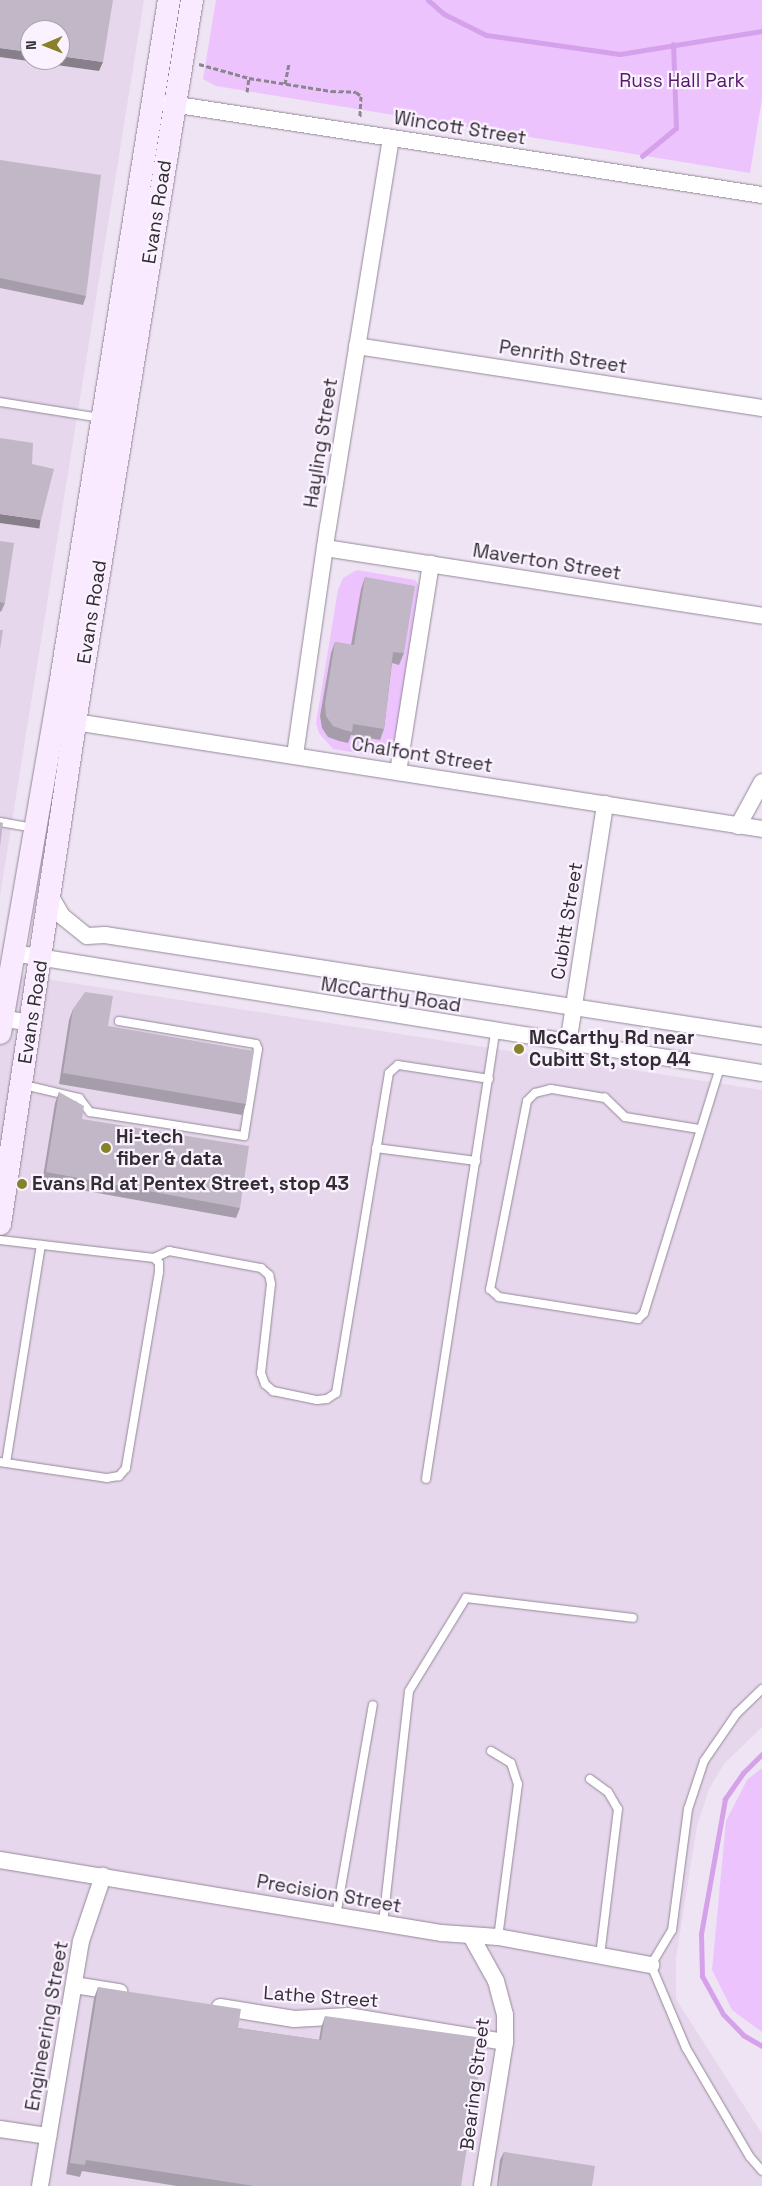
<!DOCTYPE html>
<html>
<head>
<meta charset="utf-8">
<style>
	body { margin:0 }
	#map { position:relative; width:762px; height:2186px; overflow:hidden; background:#efe4f4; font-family:"Space Grotesk",sans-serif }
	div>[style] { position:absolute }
	.built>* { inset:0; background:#e6d7ec }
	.green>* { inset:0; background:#ecc3fd }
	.stream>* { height:5px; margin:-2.5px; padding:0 2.5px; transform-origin:2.5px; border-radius:2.5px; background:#d5a1eb }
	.path>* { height:3px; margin-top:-1.5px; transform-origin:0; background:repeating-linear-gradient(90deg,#8c8590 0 5px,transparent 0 7.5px) }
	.roads { filter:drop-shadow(0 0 1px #938997) drop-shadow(0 0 1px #938997) }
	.lane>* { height:8px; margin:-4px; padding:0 4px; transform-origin:4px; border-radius:4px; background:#fff }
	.street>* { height:16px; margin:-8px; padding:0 8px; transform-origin:8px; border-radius:8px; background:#fff }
	.secondary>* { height:22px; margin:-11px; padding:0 11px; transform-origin:11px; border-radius:11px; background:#f9eaff }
	.wall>* { inset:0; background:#a69daa }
	.shaded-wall>* { inset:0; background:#87808b; transform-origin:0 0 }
	.building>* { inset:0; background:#c1b7c6 }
	.dots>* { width:14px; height:14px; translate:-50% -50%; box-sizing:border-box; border:2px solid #fbf2ff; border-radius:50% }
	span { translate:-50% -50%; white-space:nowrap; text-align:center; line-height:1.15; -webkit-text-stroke:4.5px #fbf2ff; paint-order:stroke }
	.park-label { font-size:19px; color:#56166c }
	.street-label { font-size:19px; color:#312d33 }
	.poi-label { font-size:19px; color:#312d33; font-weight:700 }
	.left { translate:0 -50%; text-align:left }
	.north { position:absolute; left:20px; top:20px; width:50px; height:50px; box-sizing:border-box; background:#fbf2ff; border:1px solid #aaa3ad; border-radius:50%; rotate:269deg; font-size:14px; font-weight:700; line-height:20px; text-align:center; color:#312d33 }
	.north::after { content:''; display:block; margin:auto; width:18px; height:22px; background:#878129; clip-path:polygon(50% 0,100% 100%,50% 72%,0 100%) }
</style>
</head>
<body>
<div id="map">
	<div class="built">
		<div style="clip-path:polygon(evenodd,0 0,144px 0,0 896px,0 0,30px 30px,60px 30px,60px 60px,30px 60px,30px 30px)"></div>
		<div style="clip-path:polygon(0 972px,762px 1090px,762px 1727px,724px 1764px,709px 1789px,697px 1826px,676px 1958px,676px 1999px,762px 2134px,762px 2186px,0 2186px)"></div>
	</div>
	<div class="green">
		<div style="clip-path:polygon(216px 0,762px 0,762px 98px,750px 173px,216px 86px,203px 79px)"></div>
		<div style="clip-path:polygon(357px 570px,415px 580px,419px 586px,393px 754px,387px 758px,333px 749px,319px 733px,316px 723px,338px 590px,343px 578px)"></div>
		<div style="clip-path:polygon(762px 1768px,762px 2032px,732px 2010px,712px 1970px,726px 1821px,747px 1780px)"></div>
	</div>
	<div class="stream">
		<div style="left:428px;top:0;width:21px;rotate:41deg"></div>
		<div style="left:444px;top:14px;width:47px;rotate:26.6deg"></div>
		<div style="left:486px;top:35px;width:135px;rotate:8.1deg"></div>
		<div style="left:620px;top:54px;width:144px;rotate:-9.2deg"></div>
		<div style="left:642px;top:156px;width:44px;rotate:-39.5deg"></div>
		<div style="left:676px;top:128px;width:84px;rotate:-92deg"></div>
		<div style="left:762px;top:1754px;width:27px;rotate:135deg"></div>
		<div style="left:743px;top:1773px;width:32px;rotate:125deg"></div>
		<div style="left:725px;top:1799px;width:137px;rotate:100.1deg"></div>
		<div style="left:701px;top:1934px;width:42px;rotate:88.6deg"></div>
		<div style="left:702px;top:1976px;width:43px;rotate:61.1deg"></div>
		<div style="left:723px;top:2014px;width:29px;rotate:46deg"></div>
		<div style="left:743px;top:2035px;width:22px;rotate:30deg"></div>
	</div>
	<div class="path">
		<div style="left:199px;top:64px;width:52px;rotate:15.6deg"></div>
		<div style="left:249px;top:78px;width:83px;rotate:9deg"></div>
		<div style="left:331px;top:91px;width:25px;rotate:2deg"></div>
		<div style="left:356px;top:92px;width:6px;rotate:39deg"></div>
		<div style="left:361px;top:96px;width:22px;rotate:93deg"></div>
		<div style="left:285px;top:84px;width:21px;rotate:-79deg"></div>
		<div style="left:247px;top:92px;width:14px;rotate:-82deg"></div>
	</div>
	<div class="roads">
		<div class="lane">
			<div style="left:0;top:402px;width:102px;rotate:9deg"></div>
			<div style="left:0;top:822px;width:35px;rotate:10deg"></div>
			<div style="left:24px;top:1085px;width:57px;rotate:13.3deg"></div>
			<div style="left:79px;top:1098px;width:18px;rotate:52deg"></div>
			<div style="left:90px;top:1112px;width:156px;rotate:8.9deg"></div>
			<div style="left:244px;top:1136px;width:88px;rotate:-80.9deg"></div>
			<div style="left:258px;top:1049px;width:5px;rotate:-112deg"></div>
			<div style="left:256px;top:1044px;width:139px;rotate:-170.5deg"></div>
			<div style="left:699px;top:1129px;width:75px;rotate:-170.8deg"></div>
			<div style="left:625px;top:1117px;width:28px;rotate:-136deg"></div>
			<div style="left:605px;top:1098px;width:55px;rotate:-170.5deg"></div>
			<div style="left:551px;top:1089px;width:16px;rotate:166deg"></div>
			<div style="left:535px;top:1093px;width:11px;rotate:135deg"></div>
			<div style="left:527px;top:1101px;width:192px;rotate:101.1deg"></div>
			<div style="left:490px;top:1289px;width:12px;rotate:42deg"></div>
			<div style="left:499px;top:1297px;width:141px;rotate:9deg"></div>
			<div style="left:638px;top:1319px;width:8px;rotate:-45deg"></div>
			<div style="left:644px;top:1313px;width:257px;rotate:-72.8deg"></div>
			<div style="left:376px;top:1148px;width:101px;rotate:7.4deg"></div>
			<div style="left:0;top:1240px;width:155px;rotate:6.7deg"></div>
			<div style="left:154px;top:1258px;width:7px;rotate:45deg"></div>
			<div style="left:159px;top:1263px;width:9px;rotate:90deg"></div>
			<div style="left:159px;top:1272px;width:199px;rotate:99.6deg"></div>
			<div style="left:126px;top:1468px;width:11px;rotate:131deg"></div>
			<div style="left:119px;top:1476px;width:12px;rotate:171deg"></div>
			<div style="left:107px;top:1478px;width:108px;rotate:-171.5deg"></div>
			<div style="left:154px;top:1258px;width:17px;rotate:-25deg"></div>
			<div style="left:169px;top:1251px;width:94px;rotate:10.5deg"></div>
			<div style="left:261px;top:1268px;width:11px;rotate:41deg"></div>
			<div style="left:269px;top:1275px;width:9px;rotate:77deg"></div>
			<div style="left:271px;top:1284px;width:90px;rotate:96.4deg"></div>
			<div style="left:261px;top:1373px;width:12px;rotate:70deg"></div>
			<div style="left:265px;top:1384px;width:11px;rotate:41deg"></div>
			<div style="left:273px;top:1391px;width:45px;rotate:11.6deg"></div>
			<div style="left:317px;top:1400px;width:10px;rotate:-6deg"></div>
			<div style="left:327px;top:1399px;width:11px;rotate:-34deg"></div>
			<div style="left:336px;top:1393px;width:324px;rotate:-80.6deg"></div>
			<div style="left:389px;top:1073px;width:12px;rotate:-42deg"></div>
			<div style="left:398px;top:1065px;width:92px;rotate:8.7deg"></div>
			<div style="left:6px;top:1463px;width:221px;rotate:-80.9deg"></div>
			<div style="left:426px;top:1479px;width:452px;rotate:-81.2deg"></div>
			<div style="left:762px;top:1689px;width:35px;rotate:136deg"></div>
			<div style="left:737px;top:1713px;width:58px;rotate:124.5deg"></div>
			<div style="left:704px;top:1761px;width:51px;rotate:108.4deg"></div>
			<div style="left:688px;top:1809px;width:122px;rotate:97.5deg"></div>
			<div style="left:672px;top:1930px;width:41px;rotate:121deg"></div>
			<div style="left:651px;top:1965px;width:90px;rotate:67.1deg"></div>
			<div style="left:686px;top:2048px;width:126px;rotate:59.6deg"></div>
			<div style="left:750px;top:2157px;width:18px;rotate:49deg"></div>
			<div style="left:491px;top:1751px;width:23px;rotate:31deg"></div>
			<div style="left:511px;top:1763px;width:22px;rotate:72deg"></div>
			<div style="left:518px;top:1784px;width:154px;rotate:97.4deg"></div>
			<div style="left:590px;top:1779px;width:22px;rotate:36deg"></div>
			<div style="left:608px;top:1792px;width:20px;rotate:60deg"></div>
			<div style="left:618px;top:1809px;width:148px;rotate:97deg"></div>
			<div style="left:336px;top:1916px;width:214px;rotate:-80.1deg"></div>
			<div style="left:383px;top:1923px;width:233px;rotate:-83.6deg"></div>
			<div style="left:409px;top:1691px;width:109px;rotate:-58.5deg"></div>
			<div style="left:466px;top:1598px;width:168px;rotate:6.8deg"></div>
		</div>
		<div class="street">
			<div style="left:165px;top:103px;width:604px;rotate:8.76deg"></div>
			<div style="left:357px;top:346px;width:410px;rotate:8.7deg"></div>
			<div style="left:325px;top:548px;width:442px;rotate:8.8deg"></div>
			<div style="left:75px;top:722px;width:695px;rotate:8.85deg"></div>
			<div style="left:295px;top:755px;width:230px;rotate:-81.8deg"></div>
			<div style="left:328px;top:527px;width:394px;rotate:-80.8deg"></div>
			<div style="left:398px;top:772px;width:211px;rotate:-81deg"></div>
			<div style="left:738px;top:826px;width:50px;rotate:-61.4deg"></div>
			<div style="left:51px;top:897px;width:22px;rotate:60deg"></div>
			<div style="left:62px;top:916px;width:32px;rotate:39deg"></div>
			<div style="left:87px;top:936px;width:18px;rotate:-3deg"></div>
			<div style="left:105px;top:935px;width:665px;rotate:8.74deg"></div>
			<div style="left:13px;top:953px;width:759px;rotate:9.1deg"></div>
			<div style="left:0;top:1018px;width:31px;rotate:9deg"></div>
			<div style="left:568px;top:1044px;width:243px;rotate:-81.2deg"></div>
			<div style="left:0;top:1860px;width:448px;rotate:9.4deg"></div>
			<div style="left:442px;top:1933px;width:56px;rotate:4.1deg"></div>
			<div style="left:498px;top:1937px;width:156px;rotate:10.4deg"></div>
			<div style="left:471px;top:1936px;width:51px;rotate:60.9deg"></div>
			<div style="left:496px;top:1981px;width:35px;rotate:75deg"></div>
			<div style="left:505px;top:2015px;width:27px;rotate:90deg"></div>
			<div style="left:505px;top:2042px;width:146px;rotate:99.1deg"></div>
			<div style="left:74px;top:1985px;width:46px;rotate:8.8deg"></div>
			<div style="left:220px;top:2007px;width:75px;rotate:9.2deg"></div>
			<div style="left:294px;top:2019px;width:54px;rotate:-3.2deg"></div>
			<div style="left:348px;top:2016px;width:159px;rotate:9.4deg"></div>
			<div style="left:0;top:2129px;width:49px;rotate:8.3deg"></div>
			<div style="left:40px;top:2186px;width:248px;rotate:-80.5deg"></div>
			<div style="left:81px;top:1941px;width:69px;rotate:-71.3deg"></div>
		</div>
		<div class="secondary">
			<div style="left:0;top:1033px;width:352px;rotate:-80.2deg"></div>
			<div style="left:60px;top:686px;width:695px;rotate:-80.97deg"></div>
			<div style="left:0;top:1224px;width:540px;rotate:-81.48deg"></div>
			<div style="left:80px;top:690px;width:699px;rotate:-80.78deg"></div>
		</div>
	</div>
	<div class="wall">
		<div style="clip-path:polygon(0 160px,86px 296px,83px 305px,0 288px)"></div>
		<div style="clip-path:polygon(0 541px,5px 603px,1px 612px,0 611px)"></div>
		<div style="clip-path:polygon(365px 577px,404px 653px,399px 665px,392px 663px,384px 729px,380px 740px,351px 735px,348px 743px,339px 741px,328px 737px,322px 728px,320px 716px,331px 653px,335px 642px,351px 645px,361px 589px)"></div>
		<div style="clip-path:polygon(73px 1009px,108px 1026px,246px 1104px,242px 1115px,59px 1084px,69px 1020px)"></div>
		<div style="clip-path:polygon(59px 1092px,82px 1119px,240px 1208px,236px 1218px,42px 1183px,55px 1103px)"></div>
		<div style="clip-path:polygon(98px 1987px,238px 2028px,319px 2040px,321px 2028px,325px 2016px,461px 2186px,177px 2186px,82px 2171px,80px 2177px,66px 2174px,94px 1998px)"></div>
		<div style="clip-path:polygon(504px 2152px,592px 2186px,497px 2186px,500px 2160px)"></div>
	</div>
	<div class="shaded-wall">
		<div style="clip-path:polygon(0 48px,30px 52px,30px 60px,60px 60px,60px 56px,103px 62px,99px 71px,0 57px)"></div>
		<div style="left:0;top:514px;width:41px;height:9px;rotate:8deg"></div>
	</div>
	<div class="building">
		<div style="clip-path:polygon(0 0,113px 0,103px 62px,60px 56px,60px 30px,30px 30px,30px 52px,0 48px)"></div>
		<div style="clip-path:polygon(0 160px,101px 175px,86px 296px,0 278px)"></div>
		<div style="clip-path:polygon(0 438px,33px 443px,32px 464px,54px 469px,41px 520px,0 514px)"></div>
		<div style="clip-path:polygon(0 541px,14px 543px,5px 603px,0 602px)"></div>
		<div style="clip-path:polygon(365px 577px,415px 586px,404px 653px,393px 652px,384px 729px,353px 724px,352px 732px,344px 730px,333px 726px,326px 716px,325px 704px,335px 642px,354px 645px)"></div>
		<div style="clip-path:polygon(0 630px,3px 630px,0 649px)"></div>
		<div style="clip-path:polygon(0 822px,3px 823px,0 847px)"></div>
		<div style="clip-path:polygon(85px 992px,113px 996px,108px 1026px,254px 1051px,246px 1104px,63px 1073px,73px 1009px)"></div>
		<div style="clip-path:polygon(59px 1092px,84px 1106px,82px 1119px,249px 1146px,240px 1208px,46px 1172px)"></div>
		<div style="clip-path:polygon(98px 1987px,241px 2009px,238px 2028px,321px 2040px,325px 2016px,484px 2038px,461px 2186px,254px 2186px,86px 2160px,85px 2165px,70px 2163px)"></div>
		<div style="clip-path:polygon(504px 2152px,595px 2166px,592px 2186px,498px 2186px)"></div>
	</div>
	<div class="dots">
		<div style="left:519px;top:1049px;background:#878129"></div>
		<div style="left:106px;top:1148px;background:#878129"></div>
		<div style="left:22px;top:1184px;background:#878129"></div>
	</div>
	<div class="park-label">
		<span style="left:682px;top:81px">Russ Hall Park</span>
	</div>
	<div class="street-label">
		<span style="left:460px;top:128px;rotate:9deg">Wincott Street</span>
		<span style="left:157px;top:212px;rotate:-81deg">Evans Road</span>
		<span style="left:563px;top:357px;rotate:9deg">Penrith Street</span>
		<span style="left:321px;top:443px;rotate:-81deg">Hayling Street</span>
		<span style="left:547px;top:562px;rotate:9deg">Maverton Street</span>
		<span style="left:92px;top:612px;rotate:-81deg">Evans Road</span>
		<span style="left:422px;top:755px;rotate:9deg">Chalfont Street</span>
		<span style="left:567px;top:921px;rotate:-81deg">Cubitt Street</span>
		<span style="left:391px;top:995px;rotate:9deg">McCarthy Road</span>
		<span style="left:33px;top:1012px;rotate:-81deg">Evans Road</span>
		<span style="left:329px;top:1894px;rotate:10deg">Precision Street</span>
		<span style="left:321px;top:1997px;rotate:4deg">Lathe Street</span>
		<span style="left:47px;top:2026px;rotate:-80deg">Engineering Street</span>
		<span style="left:475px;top:2084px;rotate:-83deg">Bearing Street</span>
	</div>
	<div class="poi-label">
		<span class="left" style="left:529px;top:1049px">McCarthy Rd near<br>Cubitt St, stop 44</span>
		<span class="left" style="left:116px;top:1148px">Hi-tech<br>fiber &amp; data</span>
		<span class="left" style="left:32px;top:1184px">Evans Rd at Pentex Street, stop 43</span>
	</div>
	<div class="north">N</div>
</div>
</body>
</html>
